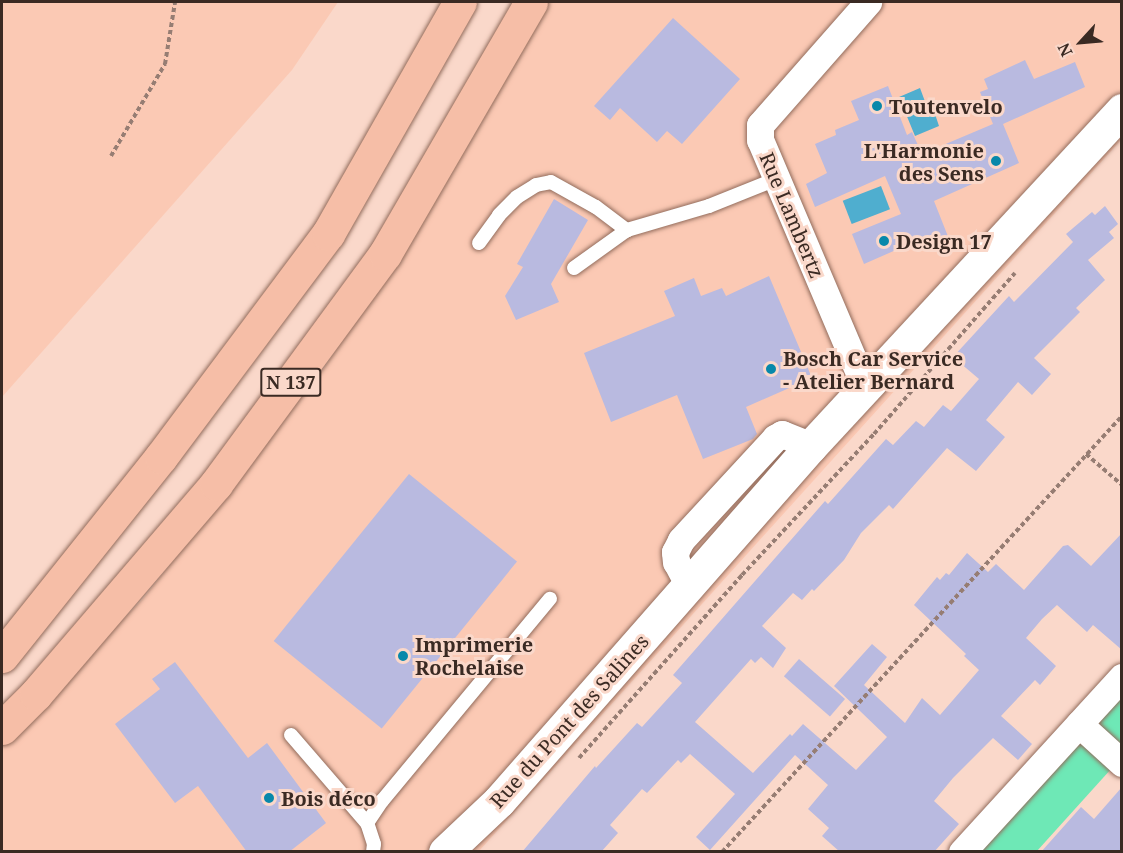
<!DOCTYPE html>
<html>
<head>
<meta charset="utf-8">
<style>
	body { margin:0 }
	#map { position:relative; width:1123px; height:853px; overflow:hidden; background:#fad8ca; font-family:"Noto Serif",serif }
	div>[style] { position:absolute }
	.built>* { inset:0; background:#fbc9b4 }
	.green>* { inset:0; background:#6ee8b6 }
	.water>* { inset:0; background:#4faecf; transform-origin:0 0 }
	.building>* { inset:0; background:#b9bae0; transform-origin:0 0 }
	.path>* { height:4px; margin-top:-2px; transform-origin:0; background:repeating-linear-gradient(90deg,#967d73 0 4.5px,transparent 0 7.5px) }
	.roads { filter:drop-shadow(0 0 2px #926c5c) drop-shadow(0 0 2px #926c5c) }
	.service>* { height:14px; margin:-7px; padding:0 7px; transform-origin:7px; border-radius:7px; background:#fff }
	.minor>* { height:27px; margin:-13.5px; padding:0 13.5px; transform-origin:13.5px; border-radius:13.5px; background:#fff }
	.tertiary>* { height:33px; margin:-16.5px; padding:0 16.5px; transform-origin:16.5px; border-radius:16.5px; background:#fff }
	.trunk>* { height:33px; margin:-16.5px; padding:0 16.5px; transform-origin:16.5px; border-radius:16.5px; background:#f6bea7 }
	.dots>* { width:16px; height:16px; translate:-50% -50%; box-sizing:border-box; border:3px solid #fad8ca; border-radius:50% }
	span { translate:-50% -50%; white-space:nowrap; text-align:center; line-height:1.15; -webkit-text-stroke:6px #fad8ca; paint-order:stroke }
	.shield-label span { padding:2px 4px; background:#fad8ca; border:2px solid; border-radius:4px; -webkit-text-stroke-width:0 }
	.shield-label { font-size:18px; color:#3a2a23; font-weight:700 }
	.poi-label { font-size:20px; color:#3a2a23; font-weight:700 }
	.left { translate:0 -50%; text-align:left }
	.right { translate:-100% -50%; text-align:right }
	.street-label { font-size:20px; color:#3a2a23 }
	.frame { position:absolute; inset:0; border:3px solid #3a2a23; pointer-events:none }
	.north { position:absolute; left:1051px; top:12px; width:60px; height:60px; -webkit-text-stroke:4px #fad8ca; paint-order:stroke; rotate:244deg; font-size:16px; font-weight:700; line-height:24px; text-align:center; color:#3a2a23 }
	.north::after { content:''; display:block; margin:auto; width:21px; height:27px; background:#3a2a23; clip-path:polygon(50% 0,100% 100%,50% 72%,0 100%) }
</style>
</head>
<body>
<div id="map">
	<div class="built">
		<div style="clip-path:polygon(2px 2px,338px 2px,292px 70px,2px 397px)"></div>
		<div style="clip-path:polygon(549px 2px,1121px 2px,1121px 140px,479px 851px,2px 852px,2px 744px,143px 599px,325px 367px,472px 139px)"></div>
	</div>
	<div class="green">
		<div style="clip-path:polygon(1121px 677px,1121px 758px,1037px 851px,962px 852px)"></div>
	</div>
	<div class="water">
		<div style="clip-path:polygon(920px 88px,930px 115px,935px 114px,939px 126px,915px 136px,899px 97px)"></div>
		<div style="left:881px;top:186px;width:25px;height:41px;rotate:69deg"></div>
	</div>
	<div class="building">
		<div style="clip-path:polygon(673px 18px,740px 79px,682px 144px,667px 131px,657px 142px,620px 108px,610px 120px,594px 106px)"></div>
		<div style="clip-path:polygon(1025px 60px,1034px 79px,1075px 62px,1085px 87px,1003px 124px,1019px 163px,934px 201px,949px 239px,925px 249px,921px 239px,864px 264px,852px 234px,901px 214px,885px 176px,815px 207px,806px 184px,827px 173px,815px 144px,836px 135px,835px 130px,859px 120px,851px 101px,888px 86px,907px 135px,912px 132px,922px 154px,993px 124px,980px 92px,988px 89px,984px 79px)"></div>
		<div style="clip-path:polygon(554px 199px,588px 220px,551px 284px,559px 302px,516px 320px,505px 296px,523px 267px,517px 264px)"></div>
		<div style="clip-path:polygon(1105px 206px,1118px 224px,1109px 232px,1114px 238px,1088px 260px,1105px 280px,1076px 308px,1080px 312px,1034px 358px,1051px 374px,1032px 395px,1018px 382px,986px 420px,1005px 437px,976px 471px,947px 448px,893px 509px,889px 505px,861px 533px,844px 560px,814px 591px,812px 589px,802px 600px,793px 593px,762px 626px,786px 648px,773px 668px,761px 657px,755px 663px,751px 659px,695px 722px,753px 773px,790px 734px,792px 736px,803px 724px,856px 770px,887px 737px,834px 686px,872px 644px,887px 657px,864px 685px,905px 723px,922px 698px,940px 715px,979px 670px,964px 656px,966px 654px,914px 605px,937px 577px,940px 580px,946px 573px,949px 575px,967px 553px,988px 572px,996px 564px,1024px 590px,1063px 546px,1068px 545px,1091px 566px,1122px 533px,1122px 650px,1093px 625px,1087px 632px,1057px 605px,1042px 619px,1026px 638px,1056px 666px,1040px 685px,1035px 680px,1001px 716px,1032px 744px,1018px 760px,993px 738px,953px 778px,934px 801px,959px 824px,934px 852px,840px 852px,822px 836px,829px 828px,808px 809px,828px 785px,795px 755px,710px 850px,696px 837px,735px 794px,690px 754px,681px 763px,678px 760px,647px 793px,642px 789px,610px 825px,618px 833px,601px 852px,522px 852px,595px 766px,596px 768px,637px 723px,642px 727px,682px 683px,673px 675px,825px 501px,828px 504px,886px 439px,893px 445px,916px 421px,924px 427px,943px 405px,951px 411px,979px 379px,953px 357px,1009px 296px,1014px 302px,1073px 242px,1066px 234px,1092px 212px,1095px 215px)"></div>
		<div style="clip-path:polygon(769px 276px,812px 378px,746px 407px,757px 434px,753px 439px,703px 459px,677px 395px,611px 422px,584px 353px,675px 316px,664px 291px,694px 278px,701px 296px,722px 288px,726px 296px)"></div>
		<div style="left:409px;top:474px;width:139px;height:215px;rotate:39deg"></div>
		<div style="left:799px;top:659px;width:61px;height:23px;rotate:41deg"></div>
		<div style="clip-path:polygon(175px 662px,248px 758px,267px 743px,326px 823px,289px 852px,247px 852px,198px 786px,175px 803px,115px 724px,160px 689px,152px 679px)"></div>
		<div style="clip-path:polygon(1122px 787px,1122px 852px,1041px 852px,1081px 807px,1094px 819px)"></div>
	</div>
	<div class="path">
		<div style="left:111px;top:156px;width:107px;rotate:-59.6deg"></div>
		<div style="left:165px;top:64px;width:63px;rotate:-80.8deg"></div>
		<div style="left:1086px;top:454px;width:48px;rotate:40.7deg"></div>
		<div style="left:579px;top:758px;width:245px;rotate:-48.3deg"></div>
		<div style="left:742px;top:575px;width:193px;rotate:-46.9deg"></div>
		<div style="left:874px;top:434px;width:214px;rotate:-48.8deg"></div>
		<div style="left:722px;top:852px;width:592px;rotate:-47.47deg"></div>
	</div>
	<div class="roads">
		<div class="service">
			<div style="left:479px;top:243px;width:34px;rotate:-54deg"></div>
			<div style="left:499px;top:215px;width:25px;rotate:-45deg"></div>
			<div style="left:517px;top:197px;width:22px;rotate:-32deg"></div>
			<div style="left:536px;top:185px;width:15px;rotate:-11deg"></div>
			<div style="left:551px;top:182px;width:51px;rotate:29.1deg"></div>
			<div style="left:596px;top:207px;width:39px;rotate:37deg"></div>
			<div style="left:574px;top:268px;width:65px;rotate:-35.6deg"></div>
			<div style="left:627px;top:230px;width:85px;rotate:-16.3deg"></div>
			<div style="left:709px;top:206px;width:72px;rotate:-21.9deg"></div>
			<div style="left:291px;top:735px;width:116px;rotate:49.2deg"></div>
			<div style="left:373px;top:852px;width:8px;rotate:-83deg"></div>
			<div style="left:374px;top:844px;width:22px;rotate:-108deg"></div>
			<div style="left:367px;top:823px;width:27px;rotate:-56deg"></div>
			<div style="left:382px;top:801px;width:263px;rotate:-50.3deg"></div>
		</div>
		<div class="minor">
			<div style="left:865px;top:387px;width:268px;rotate:-113deg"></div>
			<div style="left:760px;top:140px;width:15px;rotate:-90deg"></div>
			<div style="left:760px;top:125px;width:164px;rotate:-48.7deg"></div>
			<div style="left:689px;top:586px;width:27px;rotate:-118deg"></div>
			<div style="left:676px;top:562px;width:10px;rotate:-96deg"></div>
			<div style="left:675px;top:552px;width:13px;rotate:-63deg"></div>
			<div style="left:681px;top:540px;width:139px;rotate:-47.3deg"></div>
			<div style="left:775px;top:438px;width:8px;rotate:-30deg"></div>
			<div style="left:782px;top:434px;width:31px;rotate:22deg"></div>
			<div style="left:1079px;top:724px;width:58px;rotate:42.2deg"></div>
			<div style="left:962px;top:852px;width:237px;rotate:-47.6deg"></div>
		</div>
		<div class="tertiary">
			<div style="left:445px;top:852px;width:74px;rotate:-43.4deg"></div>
			<div style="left:499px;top:801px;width:473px;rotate:-48.7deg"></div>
			<div style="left:811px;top:446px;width:458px;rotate:-47.2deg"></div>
		</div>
		<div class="trunk">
			<div style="left:2px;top:656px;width:255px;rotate:-51.4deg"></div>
			<div style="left:161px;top:457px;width:279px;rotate:-53.2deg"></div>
			<div style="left:328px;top:234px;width:267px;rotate:-60.4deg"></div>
			<div style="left:2px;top:728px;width:48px;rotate:-45deg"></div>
			<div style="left:36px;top:694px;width:277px;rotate:-49.4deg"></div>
			<div style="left:216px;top:484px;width:285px;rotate:-53.7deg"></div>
			<div style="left:385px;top:254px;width:291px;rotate:-59.9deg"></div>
		</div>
	</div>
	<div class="dots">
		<div style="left:877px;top:106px;background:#0888aa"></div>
		<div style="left:996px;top:161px;background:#0888aa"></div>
		<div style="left:884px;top:241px;background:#0888aa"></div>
		<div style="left:771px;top:369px;background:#0888aa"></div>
		<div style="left:403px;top:656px;background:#0888aa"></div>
		<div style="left:269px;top:798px;background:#0888aa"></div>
	</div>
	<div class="shield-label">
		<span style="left:291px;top:382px">N 137</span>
	</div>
	<div class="poi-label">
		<span class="left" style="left:889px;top:106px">Toutenvelo</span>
		<span class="right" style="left:984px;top:162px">L'Harmonie<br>des Sens</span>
		<span class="left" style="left:896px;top:241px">Design 17</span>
		<span class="left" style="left:783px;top:370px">Bosch Car Service<br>- Atelier Bernard</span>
		<span class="left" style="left:415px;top:656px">Imprimerie<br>Rochelaise</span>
		<span class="left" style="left:281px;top:798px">Bois déco</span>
	</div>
	<div class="street-label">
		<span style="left:792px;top:215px;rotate:67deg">Rue Lambertz</span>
		<span style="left:569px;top:721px;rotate:-48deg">Rue du Pont des Salines</span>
	</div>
	<div class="frame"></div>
	<div class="north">N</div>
</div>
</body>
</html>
